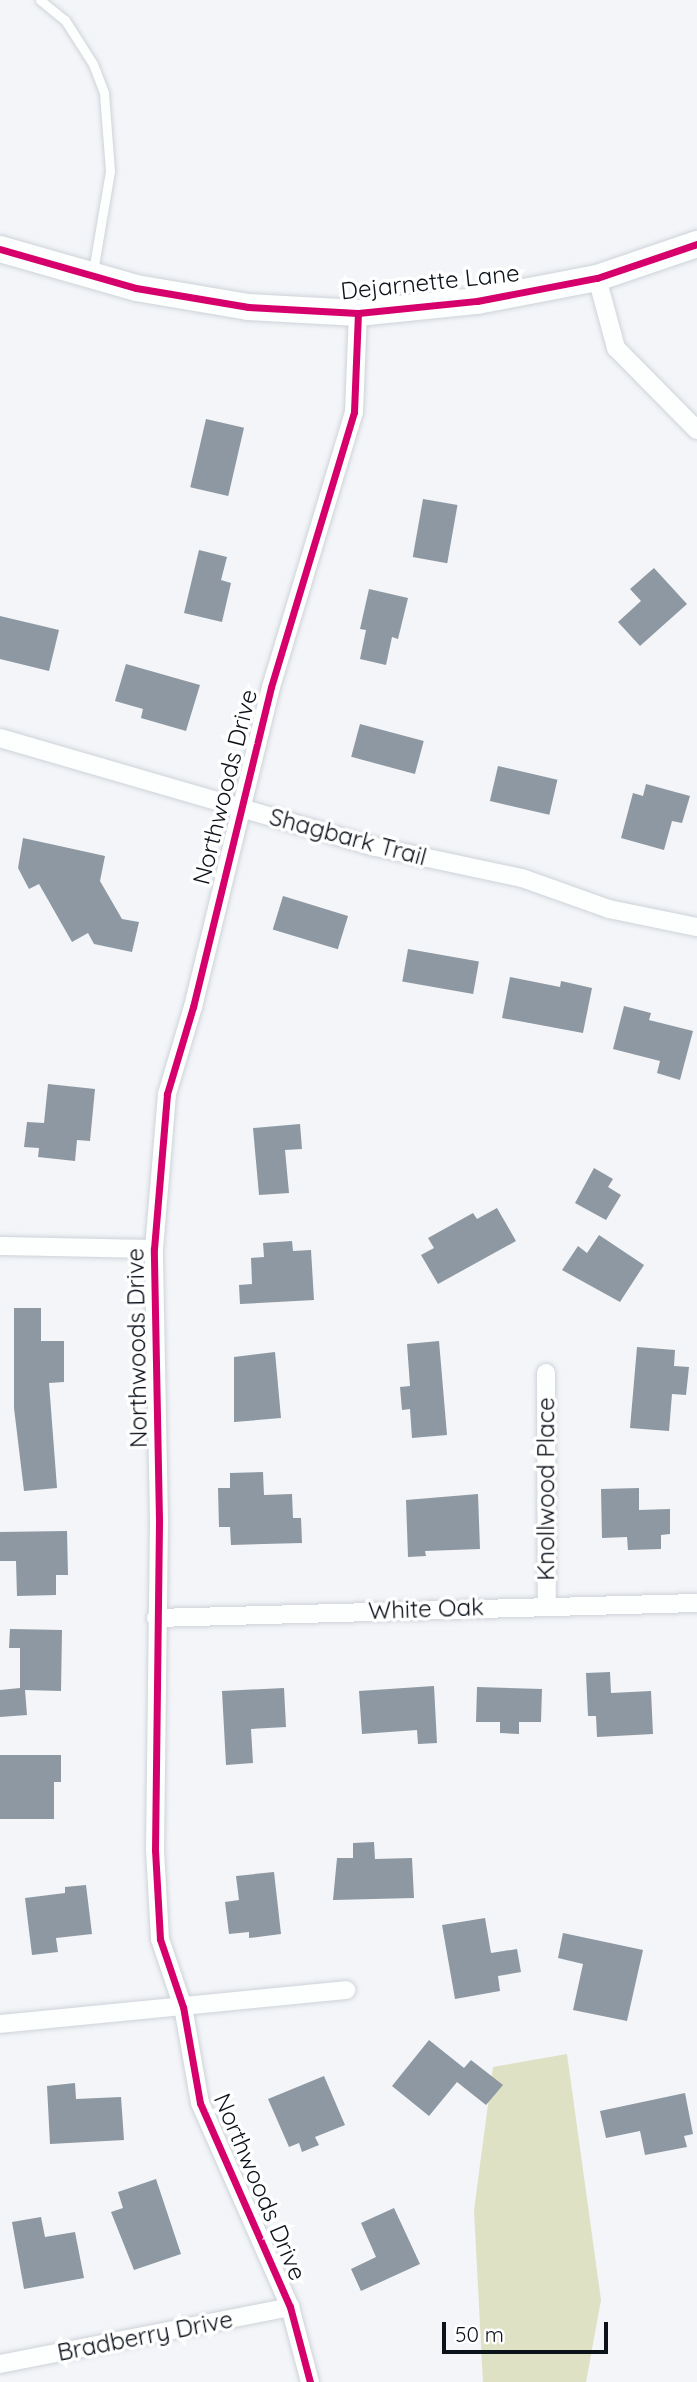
<!DOCTYPE html>
<html>
<head>
<meta charset="utf-8">
<style>
	body { margin:0 }
	#map { position:relative; width:697px; height:2382px; overflow:hidden; background:#f3f5f8; font-family:Quicksand,sans-serif }
	div>[style] { position:absolute }
	.green>* { inset:0; background:#dfe1c4 }
	.building>* { inset:0; background:#8e98a2; transform-origin:0 0 }
	.roads { filter:drop-shadow(0 0 2px #ced3d9) drop-shadow(0 0 2px #ced3d9) }
	.service>* { height:9px; margin:-4.5px; padding:0 4.5px; transform-origin:4.5px; border-radius:4.5px; background:#fdfefe }
	.minor>* { height:18px; margin:-9px; padding:0 9px; transform-origin:9px; border-radius:9px; background:#fdfefe }
	.secondary>* { height:26px; margin:-13px; padding:0 13px; transform-origin:13px; border-radius:13px; background:#fdfefe }
	.cycleway>* { height:7px; margin:-3.5px; padding:0 3.5px; transform-origin:3.5px; border-radius:3.5px; background:#d6006c }
	span { translate:-50% -50%; white-space:nowrap; text-align:center; line-height:1.15; -webkit-text-stroke:7px #fff; paint-order:stroke }
	.street-label { font-size:24px; color:#0b121a }
	.scale { position:absolute; left:442px; top:2322px; width:166px; height:32px; box-sizing:border-box; border:4px solid #0b121a; border-top:0; padding-left:9px; font-size:21px; line-height:24px; white-space:nowrap; color:#0b121a; -webkit-text-stroke:5px #fff; paint-order:stroke }
</style>
</head>
<body>
<div id="map">
	<div class="green">
		<div style="clip-path:polygon(567px 2054px,601px 2300px,586px 2382px,483px 2382px,474px 2210px,493px 2067px)"></div>
	</div>
	<div class="building">
		<div style="left:206px;top:419px;width:39px;height:70px;rotate:13deg"></div>
		<div style="left:423px;top:499px;width:35px;height:59px;rotate:10deg"></div>
		<div style="clip-path:polygon(199px 550px,227px 557px,221px 580px,231px 583px,222px 622px,184px 613px)"></div>
		<div style="clip-path:polygon(654px 568px,687px 604px,640px 646px,618px 622px,641px 601px,630px 589px)"></div>
		<div style="clip-path:polygon(369px 589px,408px 598px,398px 639px,392px 637px,386px 665px,360px 659px,366px 630px,360px 629px)"></div>
		<div style="clip-path:polygon(0 616px,59px 630px,49px 671px,0 659px)"></div>
		<div style="clip-path:polygon(126px 664px,200px 685px,186px 731px,141px 718px,143px 709px,115px 701px)"></div>
		<div style="left:360px;top:724px;width:66px;height:34px;rotate:15deg"></div>
		<div style="left:498px;top:766px;width:61px;height:36px;rotate:13deg"></div>
		<div style="clip-path:polygon(646px 784px,690px 796px,682px 823px,672px 821px,664px 850px,621px 838px,633px 793px,643px 796px)"></div>
		<div style="clip-path:polygon(23px 838px,105px 856px,100px 881px,122px 919px,139px 922px,132px 952px,94px 944px,88px 933px,72px 942px,39px 884px,29px 889px,18px 868px)"></div>
		<div style="left:283px;top:896px;width:68px;height:35px;rotate:17deg"></div>
		<div style="left:408px;top:949px;width:72px;height:33px;rotate:10deg"></div>
		<div style="clip-path:polygon(510px 977px,560px 987px,561px 981px,592px 988px,583px 1033px,502px 1018px)"></div>
		<div style="clip-path:polygon(624px 1006px,651px 1013px,649px 1020px,693px 1031px,680px 1080px,657px 1073px,660px 1061px,613px 1049px)"></div>
		<div style="clip-path:polygon(48px 1084px,95px 1089px,90px 1141px,77px 1140px,75px 1161px,38px 1157px,39px 1148px,24px 1147px,27px 1122px,44px 1123px)"></div>
		<div style="clip-path:polygon(300px 1124px,302px 1149px,285px 1150px,289px 1193px,259px 1195px,253px 1128px)"></div>
		<div style="clip-path:polygon(594px 1168px,613px 1179px,608px 1187px,621px 1195px,606px 1220px,575px 1203px)"></div>
		<div style="clip-path:polygon(497px 1208px,516px 1241px,438px 1284px,421px 1255px,434px 1248px,428px 1238px,473px 1213px,477px 1219px)"></div>
		<div style="clip-path:polygon(599px 1235px,644px 1265px,620px 1302px,562px 1270px,578px 1246px,587px 1253px)"></div>
		<div style="clip-path:polygon(292px 1241px,293px 1251px,311px 1250px,314px 1300px,240px 1304px,239px 1285px,252px 1284px,251px 1258px,264px 1257px,263px 1243px)"></div>
		<div style="clip-path:polygon(14px 1308px,41px 1308px,41px 1341px,64px 1341px,64px 1382px,49px 1383px,57px 1488px,24px 1491px,14px 1408px)"></div>
		<div style="clip-path:polygon(439px 1341px,447px 1435px,412px 1438px,410px 1409px,402px 1410px,400px 1387px,410px 1386px,407px 1344px)"></div>
		<div style="clip-path:polygon(637px 1347px,675px 1350px,674px 1366px,689px 1367px,686px 1395px,672px 1394px,669px 1431px,630px 1428px)"></div>
		<div style="clip-path:polygon(275px 1352px,281px 1418px,234px 1422px,234px 1357px)"></div>
		<div style="clip-path:polygon(263px 1472px,264px 1495px,292px 1494px,293px 1518px,301px 1518px,302px 1543px,231px 1545px,230px 1527px,219px 1527px,218px 1488px,230px 1488px,230px 1473px)"></div>
		<div style="clip-path:polygon(639px 1488px,639px 1510px,670px 1509px,670px 1534px,661px 1535px,661px 1549px,628px 1550px,627px 1537px,602px 1538px,601px 1489px)"></div>
		<div style="clip-path:polygon(478px 1494px,480px 1549px,425px 1551px,426px 1556px,408px 1557px,406px 1500px)"></div>
		<div style="clip-path:polygon(67px 1531px,68px 1575px,56px 1575px,56px 1595px,17px 1596px,16px 1561px,0 1561px,0 1532px)"></div>
		<div style="clip-path:polygon(10px 1629px,62px 1630px,61px 1691px,25px 1690px,27px 1715px,0 1717px,0 1690px,20px 1688px,20px 1648px,9px 1648px)"></div>
		<div style="clip-path:polygon(610px 1672px,611px 1693px,651px 1691px,653px 1734px,597px 1737px,596px 1716px,588px 1716px,586px 1673px)"></div>
		<div style="clip-path:polygon(434px 1686px,437px 1743px,418px 1744px,417px 1730px,362px 1734px,359px 1691px)"></div>
		<div style="clip-path:polygon(477px 1687px,542px 1689px,541px 1722px,519px 1722px,519px 1734px,500px 1733px,500px 1722px,476px 1722px)"></div>
		<div style="clip-path:polygon(284px 1688px,286px 1727px,251px 1729px,253px 1763px,226px 1765px,222px 1691px)"></div>
		<div style="clip-path:polygon(0 1755px,61px 1755px,61px 1782px,54px 1782px,54px 1819px,0 1819px)"></div>
		<div style="clip-path:polygon(374px 1842px,375px 1859px,412px 1858px,414px 1898px,333px 1900px,337px 1858px,353px 1858px,353px 1843px)"></div>
		<div style="clip-path:polygon(274px 1872px,281px 1934px,249px 1938px,249px 1932px,229px 1934px,225px 1902px,239px 1900px,236px 1876px)"></div>
		<div style="clip-path:polygon(86px 1885px,92px 1934px,56px 1938px,58px 1952px,32px 1955px,25px 1898px,65px 1893px,65px 1887px)"></div>
		<div style="clip-path:polygon(485px 1918px,491px 1953px,517px 1949px,521px 1972px,498px 1976px,500px 1991px,455px 1999px,442px 1925px)"></div>
		<div style="clip-path:polygon(563px 1933px,643px 1950px,627px 2021px,573px 2010px,583px 1964px,558px 1958px)"></div>
		<div style="clip-path:polygon(429px 2040px,464px 2068px,471px 2060px,503px 2085px,486px 2105px,457px 2082px,429px 2116px,392px 2086px)"></div>
		<div style="clip-path:polygon(324px 2076px,345px 2125px,315px 2137px,319px 2145px,302px 2152px,299px 2143px,289px 2147px,268px 2099px)"></div>
		<div style="clip-path:polygon(75px 2083px,76px 2099px,121px 2097px,124px 2140px,50px 2144px,47px 2086px)"></div>
		<div style="clip-path:polygon(685px 2093px,693px 2134px,684px 2136px,687px 2147px,645px 2155px,640px 2131px,606px 2138px,600px 2111px)"></div>
		<div style="clip-path:polygon(156px 2179px,181px 2254px,134px 2270px,111px 2212px,123px 2208px,118px 2192px)"></div>
		<div style="clip-path:polygon(394px 2208px,420px 2264px,361px 2291px,351px 2269px,376px 2257px,361px 2223px)"></div>
		<div style="clip-path:polygon(41px 2217px,45px 2237px,75px 2232px,84px 2278px,24px 2289px,12px 2222px)"></div>
	</div>
	<div class="roads">
		<div class="service">
			<div style="left:40px;top:0;width:32px;rotate:39deg"></div>
			<div style="left:65px;top:20px;width:52px;rotate:57.5deg"></div>
			<div style="left:93px;top:64px;width:31px;rotate:69deg"></div>
			<div style="left:104px;top:93px;width:78px;rotate:85.6deg"></div>
			<div style="left:110px;top:171px;width:102px;rotate:99.6deg"></div>
		</div>
		<div class="minor">
			<div style="left:597px;top:278px;width:73px;rotate:74.8deg"></div>
			<div style="left:616px;top:348px;width:115px;rotate:45.4deg"></div>
			<div style="left:0;top:738px;width:391px;rotate:16.2deg"></div>
			<div style="left:376px;top:847px;width:149px;rotate:12deg"></div>
			<div style="left:522px;top:878px;width:92px;rotate:19.6deg"></div>
			<div style="left:609px;top:909px;width:90px;rotate:11.6deg"></div>
			<div style="left:0;top:1246px;width:154px;rotate:1.1deg"></div>
			<div style="left:546px;top:1373px;width:232px;rotate:89.8deg"></div>
			<div style="left:156px;top:1618px;width:541px;rotate:-1.59deg"></div>
			<div style="left:0;top:2024px;width:348px;rotate:-5.6deg"></div>
			<div style="left:0;top:2364px;width:296px;rotate:-11.1deg"></div>
			<div style="left:310px;top:2382px;width:78px;rotate:-104.9deg"></div>
			<div style="left:290px;top:2307px;width:223px;rotate:-113.8deg"></div>
			<div style="left:200px;top:2103px;width:97px;rotate:-100deg"></div>
			<div style="left:183px;top:2007px;width:72px;rotate:-108.7deg"></div>
			<div style="left:160px;top:1939px;width:89px;rotate:-93.2deg"></div>
			<div style="left:155px;top:1850px;width:330px;rotate:-89.3deg"></div>
			<div style="left:159px;top:1520px;width:271px;rotate:-91.1deg"></div>
			<div style="left:154px;top:1249px;width:156px;rotate:-85.2deg"></div>
			<div style="left:167px;top:1094px;width:91px;rotate:-73.4deg"></div>
			<div style="left:193px;top:1007px;width:329px;rotate:-76.3deg"></div>
			<div style="left:271px;top:687px;width:287px;rotate:-73.2deg"></div>
			<div style="left:354px;top:412px;width:99px;rotate:-87.7deg"></div>
		</div>
		<div class="secondary">
			<div style="left:0;top:249px;width:141px;rotate:16deg"></div>
			<div style="left:136px;top:288px;width:114px;rotate:9.6deg"></div>
			<div style="left:248px;top:307px;width:110px;rotate:3.1deg"></div>
			<div style="left:358px;top:313px;width:120px;rotate:-5.8deg"></div>
			<div style="left:477px;top:301px;width:122px;rotate:-10.9deg"></div>
			<div style="left:597px;top:278px;width:106px;rotate:-18.8deg"></div>
		</div>
	</div>
	<div class="cycleway">
		<div style="left:0;top:249px;width:141px;rotate:16deg"></div>
		<div style="left:136px;top:288px;width:114px;rotate:9.6deg"></div>
		<div style="left:248px;top:307px;width:110px;rotate:3.1deg"></div>
		<div style="left:358px;top:313px;width:120px;rotate:-5.8deg"></div>
		<div style="left:477px;top:301px;width:122px;rotate:-10.9deg"></div>
		<div style="left:597px;top:278px;width:106px;rotate:-18.8deg"></div>
		<div style="left:310px;top:2382px;width:78px;rotate:-104.9deg"></div>
		<div style="left:290px;top:2307px;width:223px;rotate:-113.8deg"></div>
		<div style="left:200px;top:2103px;width:97px;rotate:-100deg"></div>
		<div style="left:183px;top:2007px;width:72px;rotate:-108.7deg"></div>
		<div style="left:160px;top:1939px;width:89px;rotate:-93.2deg"></div>
		<div style="left:155px;top:1850px;width:330px;rotate:-89.3deg"></div>
		<div style="left:159px;top:1520px;width:271px;rotate:-91.1deg"></div>
		<div style="left:154px;top:1249px;width:156px;rotate:-85.2deg"></div>
		<div style="left:167px;top:1094px;width:91px;rotate:-73.4deg"></div>
		<div style="left:193px;top:1007px;width:329px;rotate:-76.3deg"></div>
		<div style="left:271px;top:687px;width:287px;rotate:-73.2deg"></div>
		<div style="left:354px;top:412px;width:99px;rotate:-87.7deg"></div>
	</div>
	<div class="street-label">
		<span style="left:430px;top:282px;rotate:-6deg">Dejarnette Lane</span>
		<span style="left:225px;top:787px;rotate:-76deg">Northwoods Drive</span>
		<span style="left:348px;top:837px;rotate:15deg">Shagbark Trail</span>
		<span style="left:137px;top:1348px;rotate:-91deg">Northwoods Drive</span>
		<span style="left:546px;top:1489px;rotate:-90deg">Knollwood Place</span>
		<span style="left:426px;top:1609px;rotate:-2deg">White Oak</span>
		<span style="left:260px;top:2187px;rotate:67deg">Northwoods Drive</span>
		<span style="left:145px;top:2336px;rotate:-11deg">Bradberry Drive</span>
	</div>
	<div class="scale">50 m</div>
</div>
</body>
</html>
